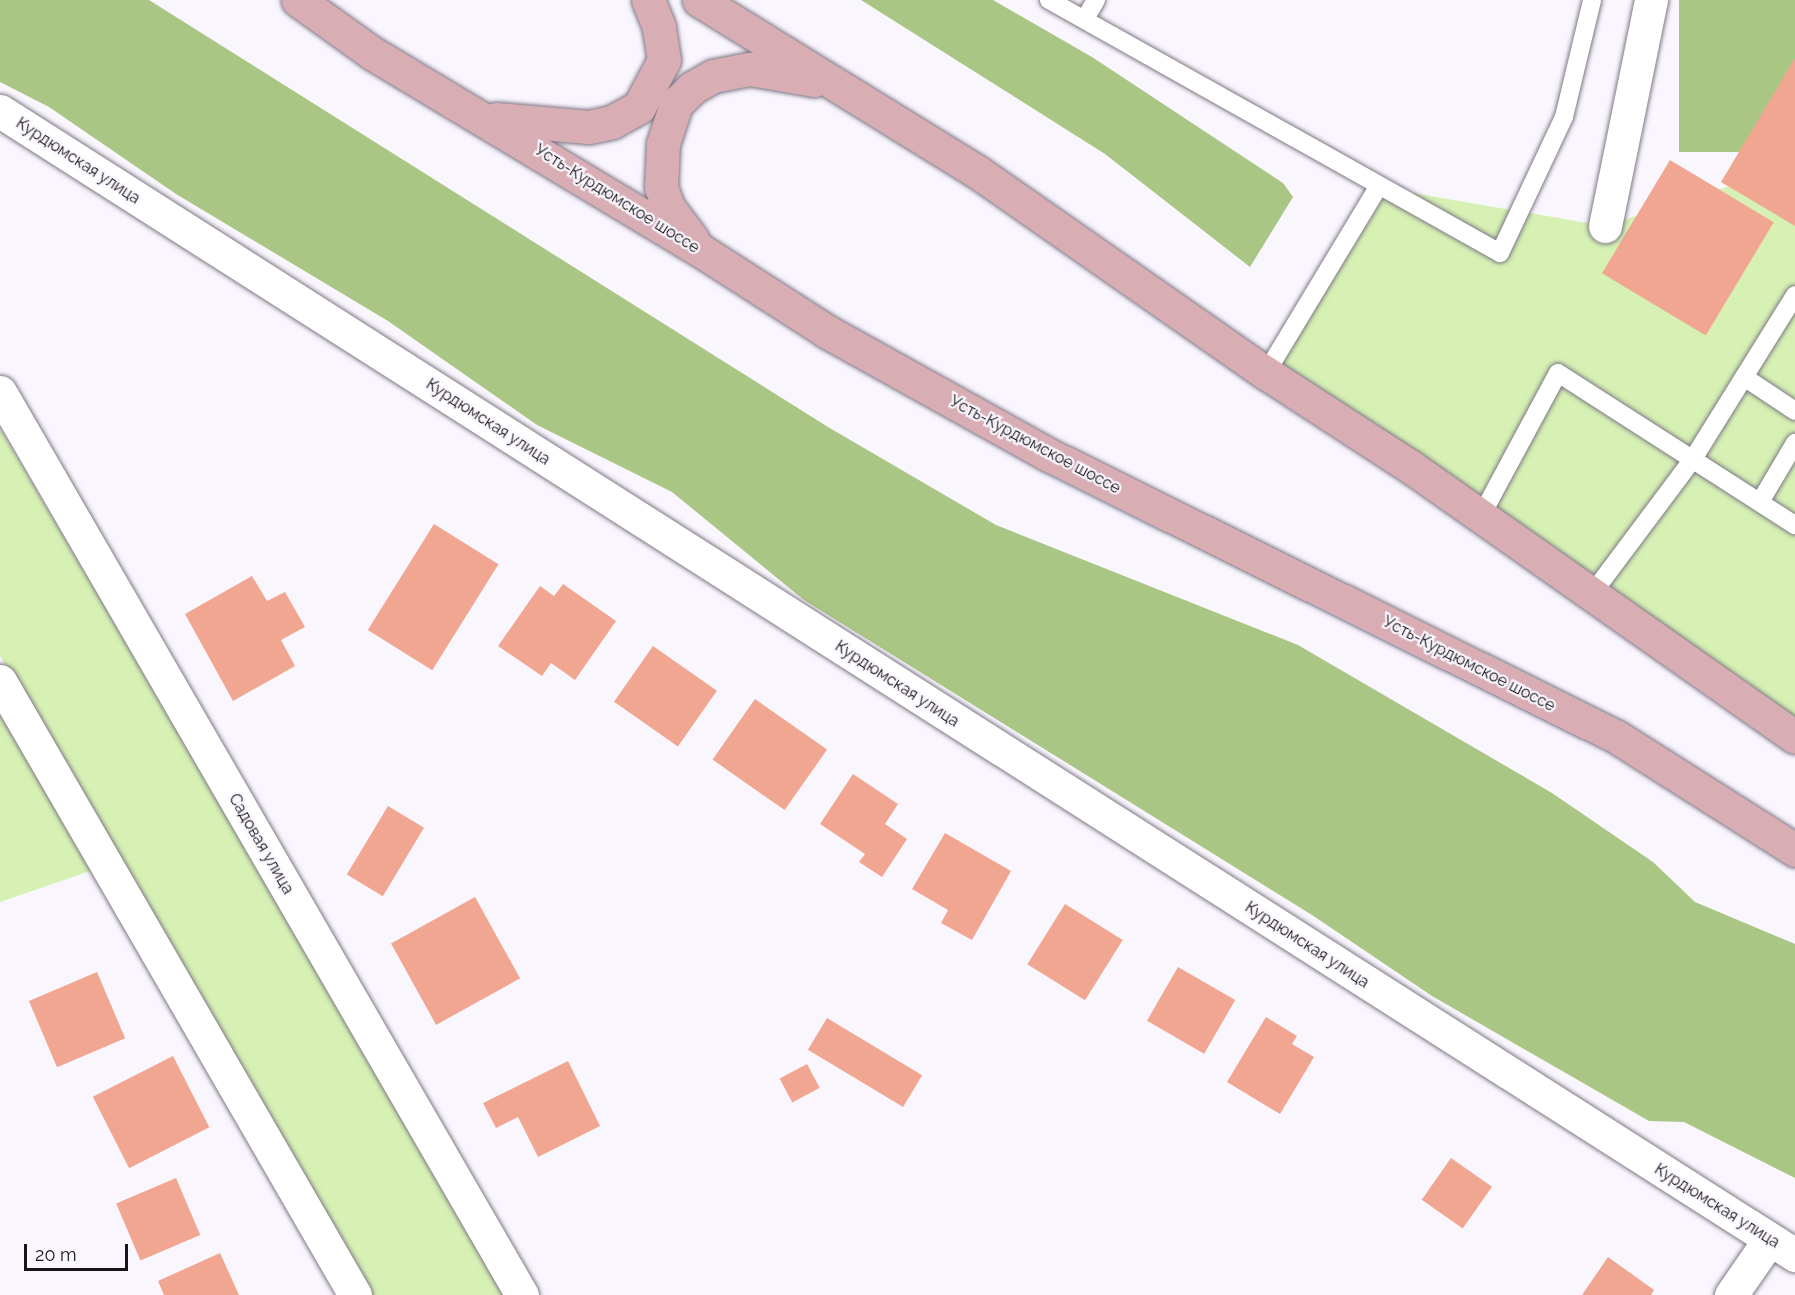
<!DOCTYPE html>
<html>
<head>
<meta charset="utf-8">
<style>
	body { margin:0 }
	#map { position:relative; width:1795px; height:1295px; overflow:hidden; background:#faf6fe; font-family:Raleway,sans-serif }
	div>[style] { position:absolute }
	.green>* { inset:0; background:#d6f1b3 }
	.forest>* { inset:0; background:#aac684; transform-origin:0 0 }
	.building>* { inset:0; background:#f0a691; transform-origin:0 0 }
	.roads { filter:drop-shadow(0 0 2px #7f7885) drop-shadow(0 0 2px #7f7885) }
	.lane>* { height:18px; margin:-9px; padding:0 9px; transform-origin:9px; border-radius:9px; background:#fff }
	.street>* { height:33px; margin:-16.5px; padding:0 16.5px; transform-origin:16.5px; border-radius:16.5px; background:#fff }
	.primary>* { height:33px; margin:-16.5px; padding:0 16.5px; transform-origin:16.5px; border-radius:16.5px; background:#d8adb4 }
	span { translate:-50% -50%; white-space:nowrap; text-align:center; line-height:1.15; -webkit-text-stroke:4.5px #faf6fe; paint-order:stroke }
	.street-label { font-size:16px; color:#161418 }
	.scale { position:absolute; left:24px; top:1244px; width:104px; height:27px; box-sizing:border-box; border:3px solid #161418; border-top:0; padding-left:8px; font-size:18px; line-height:21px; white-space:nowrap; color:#161418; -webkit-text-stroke:4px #faf6fe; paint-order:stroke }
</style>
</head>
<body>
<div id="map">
	<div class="green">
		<div style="clip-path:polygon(1795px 165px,1795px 725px,1266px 373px,1378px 187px,1605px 226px)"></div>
		<div style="clip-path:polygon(0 428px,509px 1295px,369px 1295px,0 656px)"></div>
		<div style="clip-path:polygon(0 703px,99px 868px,0 902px)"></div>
	</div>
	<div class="forest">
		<div style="clip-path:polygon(0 0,149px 0,828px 427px,996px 525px,1298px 645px,1552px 793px,1653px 862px,1695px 902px,1795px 944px,1795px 1178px,1684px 1122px,1649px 1121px,1432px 996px,1312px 915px,804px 600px,672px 492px,537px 425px,388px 321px,176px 194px,49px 107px,0 82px)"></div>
		<div style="clip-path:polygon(861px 0,993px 0,1092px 57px,1283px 183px,1293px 197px,1250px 267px,1105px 154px)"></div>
		<div style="left:1679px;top:0;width:116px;height:152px"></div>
	</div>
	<div class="building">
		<div style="clip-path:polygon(1795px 58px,1795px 226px,1721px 182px)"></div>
		<div style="left:1670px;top:160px;width:121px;height:132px;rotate:31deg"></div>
		<div style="left:434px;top:524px;width:76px;height:125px;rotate:32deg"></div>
		<div style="clip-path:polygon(252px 576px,267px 601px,285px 592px,305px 627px,281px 640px,295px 666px,233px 701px,185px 614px)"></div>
		<div style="clip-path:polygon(563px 584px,616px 621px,575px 680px,551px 663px,542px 676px,498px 646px,540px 586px,554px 596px)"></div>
		<div style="left:653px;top:646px;width:78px;height:68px;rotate:35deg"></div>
		<div style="left:755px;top:699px;width:88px;height:74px;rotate:35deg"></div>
		<div style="clip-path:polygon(853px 774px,898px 804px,885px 824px,907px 839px,882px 877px,859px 862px,865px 854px,820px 824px)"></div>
		<div style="left:388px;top:806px;width:42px;height:80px;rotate:31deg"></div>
		<div style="clip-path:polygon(945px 833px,1011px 871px,972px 940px,941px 923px,948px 910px,912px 889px)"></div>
		<div style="left:475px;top:897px;width:93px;height:96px;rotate:61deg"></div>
		<div style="left:1065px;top:904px;width:68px;height:71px;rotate:32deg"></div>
		<div style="left:1178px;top:967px;width:66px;height:62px;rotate:30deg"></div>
		<div style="left:97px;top:972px;width:72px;height:74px;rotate:67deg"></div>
		<div style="clip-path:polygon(1266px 1017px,1297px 1036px,1292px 1044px,1314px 1057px,1280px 1114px,1227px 1082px)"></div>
		<div style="left:827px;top:1018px;width:111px;height:37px;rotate:31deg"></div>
		<div style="left:173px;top:1056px;width:80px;height:90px;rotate:63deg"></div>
		<div style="clip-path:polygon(568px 1061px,600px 1126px,538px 1157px,518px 1117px,496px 1128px,483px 1103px)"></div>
		<div style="left:807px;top:1064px;width:27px;height:31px;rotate:62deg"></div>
		<div style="left:1451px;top:1158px;width:50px;height:51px;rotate:35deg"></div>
		<div style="left:176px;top:1178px;width:62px;height:65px;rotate:67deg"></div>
		<div style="clip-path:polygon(220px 1253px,239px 1295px,164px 1295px,158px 1281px)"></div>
		<div style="clip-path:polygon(1608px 1257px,1654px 1290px,1651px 1295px,1582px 1295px)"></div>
	</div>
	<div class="roads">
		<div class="lane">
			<div style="left:1049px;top:0;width:517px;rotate:29.29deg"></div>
			<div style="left:1500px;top:253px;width:150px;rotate:-64.8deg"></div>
			<div style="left:1564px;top:117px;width:120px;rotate:-76.5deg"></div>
			<div style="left:1085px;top:19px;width:22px;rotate:-60deg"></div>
			<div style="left:1266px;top:373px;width:217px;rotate:-58.9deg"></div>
			<div style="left:1744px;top:377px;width:61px;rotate:33.7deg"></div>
			<div style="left:1760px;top:502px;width:69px;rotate:-59.3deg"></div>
			<div style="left:1481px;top:516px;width:162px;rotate:-61.7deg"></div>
			<div style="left:1558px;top:373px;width:282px;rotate:32.7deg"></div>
			<div style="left:1592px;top:594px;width:169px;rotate:-53.2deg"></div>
			<div style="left:1693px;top:459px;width:193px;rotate:-58.1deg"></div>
		</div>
		<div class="street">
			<div style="left:0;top:111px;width:2129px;rotate:32.51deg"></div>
			<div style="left:1605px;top:226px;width:231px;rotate:-78.5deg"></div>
			<div style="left:0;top:392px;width:1043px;rotate:59.97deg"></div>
			<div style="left:0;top:681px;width:709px;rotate:59.96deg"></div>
			<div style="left:1731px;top:1295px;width:67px;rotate:-55.4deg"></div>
		</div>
		<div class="primary">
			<div style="left:298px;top:0;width:91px;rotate:35.6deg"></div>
			<div style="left:372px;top:53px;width:383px;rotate:31deg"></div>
			<div style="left:700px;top:250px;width:150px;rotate:32.7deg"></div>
			<div style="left:826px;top:331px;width:255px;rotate:29.1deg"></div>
			<div style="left:1049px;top:455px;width:634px;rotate:26.4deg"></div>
			<div style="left:1617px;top:737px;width:211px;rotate:32.4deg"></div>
			<div style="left:699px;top:0;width:329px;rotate:31.7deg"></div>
			<div style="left:979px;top:173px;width:350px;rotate:34.9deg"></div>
			<div style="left:1266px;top:373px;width:173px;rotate:33deg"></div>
			<div style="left:1411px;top:467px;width:469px;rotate:35.1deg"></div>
			<div style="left:496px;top:119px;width:93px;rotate:4.9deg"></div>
			<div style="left:589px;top:127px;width:24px;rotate:-12deg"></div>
			<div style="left:612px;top:122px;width:31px;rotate:-29deg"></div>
			<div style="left:639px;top:107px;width:53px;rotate:-62deg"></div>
			<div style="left:664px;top:60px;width:33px;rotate:-99deg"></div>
			<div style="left:659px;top:27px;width:29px;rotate:-112deg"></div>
			<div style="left:692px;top:239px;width:40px;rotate:-127deg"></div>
			<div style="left:668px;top:207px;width:21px;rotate:-109deg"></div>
			<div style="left:661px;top:187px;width:43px;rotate:-87.3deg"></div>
			<div style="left:663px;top:144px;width:42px;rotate:-72deg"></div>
			<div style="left:676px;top:104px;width:23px;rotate:-45deg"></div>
			<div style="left:692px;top:88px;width:24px;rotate:-30deg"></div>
			<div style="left:713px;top:76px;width:38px;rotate:-11deg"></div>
			<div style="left:750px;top:69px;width:65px;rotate:9.8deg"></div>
		</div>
	</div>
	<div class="street-label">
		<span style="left:78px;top:161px;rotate:33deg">Курдюмская улица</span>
		<span style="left:617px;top:199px;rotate:32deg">Усть-Курдюмское шоссе</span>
		<span style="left:488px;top:422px;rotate:33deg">Курдюмская улица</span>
		<span style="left:1035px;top:445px;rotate:28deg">Усть-Курдюмское шоссе</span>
		<span style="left:1469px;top:664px;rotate:27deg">Усть-Курдюмское шоссе</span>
		<span style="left:897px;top:684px;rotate:33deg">Курдюмская улица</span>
		<span style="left:261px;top:844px;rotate:60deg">Садовая улица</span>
		<span style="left:1307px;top:945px;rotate:33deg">Курдюмская улица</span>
		<span style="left:1717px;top:1206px;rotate:32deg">Курдюмская улица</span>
	</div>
	<div class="scale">20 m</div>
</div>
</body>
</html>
